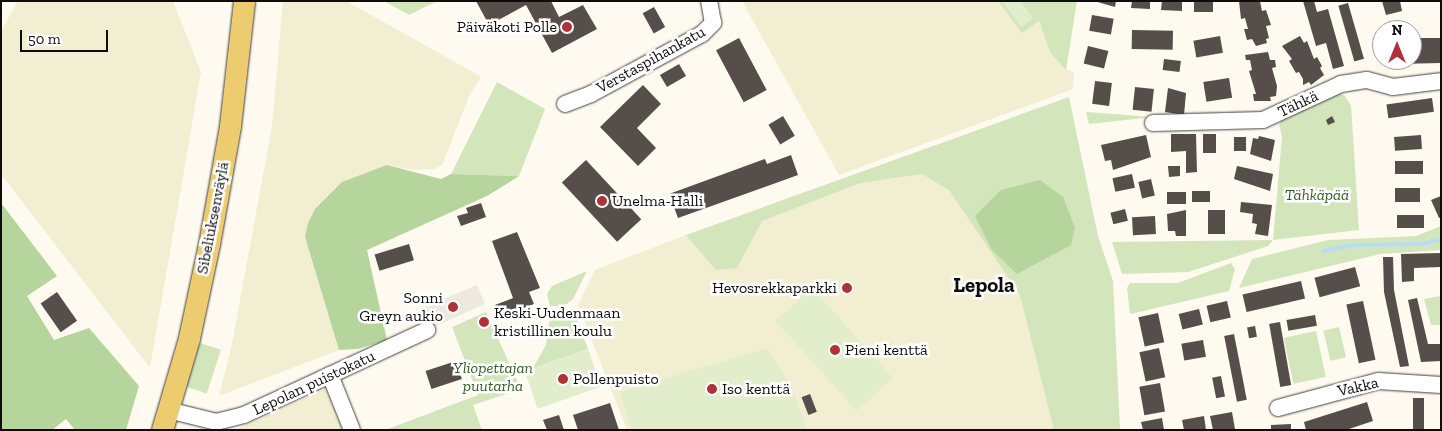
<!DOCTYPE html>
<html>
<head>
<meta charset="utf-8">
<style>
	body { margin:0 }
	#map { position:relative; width:1442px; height:431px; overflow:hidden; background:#fefaef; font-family:"Zilla Slab",serif }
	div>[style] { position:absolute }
	.farmland>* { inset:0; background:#f2eed1 }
	.green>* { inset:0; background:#d2e5bb; transform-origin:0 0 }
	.forest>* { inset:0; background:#b6d59c }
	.pitch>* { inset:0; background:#e2edcc; transform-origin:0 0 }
	.plaza>* { inset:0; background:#ede9de }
	.stream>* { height:4px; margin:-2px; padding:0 2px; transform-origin:2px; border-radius:2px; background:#b8dcf1 }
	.building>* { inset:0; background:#554e4a; transform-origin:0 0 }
	.roads { filter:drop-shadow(0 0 1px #404040) drop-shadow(0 0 1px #404040) }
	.minor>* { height:16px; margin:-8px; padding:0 8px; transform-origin:8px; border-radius:8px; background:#fff }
	.major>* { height:21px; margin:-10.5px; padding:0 10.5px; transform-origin:10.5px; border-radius:10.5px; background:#edcc70 }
	.dots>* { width:14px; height:14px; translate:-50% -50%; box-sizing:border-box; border:2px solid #fff; border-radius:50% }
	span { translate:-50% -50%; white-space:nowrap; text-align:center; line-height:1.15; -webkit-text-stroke:5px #fff; paint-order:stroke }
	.poi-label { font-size:16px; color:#0d0d0d }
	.right { translate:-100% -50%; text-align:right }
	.left { translate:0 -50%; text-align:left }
	.street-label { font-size:16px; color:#0d0d0d }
	.park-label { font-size:16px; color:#315f23; font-style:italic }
	.district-label { font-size:21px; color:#0d0d0d; font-weight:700 }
	.frame { position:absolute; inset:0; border:2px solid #0d0d0d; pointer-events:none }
	.north { position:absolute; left:1372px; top:20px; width:50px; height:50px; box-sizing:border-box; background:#fff; border:1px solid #9e9e9e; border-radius:50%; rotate:0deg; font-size:14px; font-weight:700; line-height:20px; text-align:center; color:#0d0d0d }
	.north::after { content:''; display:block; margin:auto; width:18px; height:22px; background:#b13139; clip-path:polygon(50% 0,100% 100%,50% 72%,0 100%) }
	.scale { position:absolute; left:20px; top:30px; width:88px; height:22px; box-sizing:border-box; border:2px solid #0d0d0d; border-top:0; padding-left:6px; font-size:15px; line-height:18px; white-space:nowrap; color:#0d0d0d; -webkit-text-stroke:4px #fff; paint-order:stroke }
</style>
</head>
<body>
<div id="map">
	<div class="farmland">
		<div style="clip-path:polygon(18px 1px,173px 1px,201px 72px,150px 368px,1px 174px,1px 31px)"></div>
		<div style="clip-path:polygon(283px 1px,346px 1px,480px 76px,480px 79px,470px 94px,442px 165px,435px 169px,414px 170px,387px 165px,305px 237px,339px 350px,219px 396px,231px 349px,272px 126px)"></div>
		<div style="clip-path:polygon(742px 1px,998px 1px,1022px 33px,1039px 21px,1050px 52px,1066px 69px,1074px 72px,1073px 89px,839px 175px)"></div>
		<div style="clip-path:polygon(969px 145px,1094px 430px,627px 430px,578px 305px,595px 270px,686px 235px,930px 149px)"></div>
		<div style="clip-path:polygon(328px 388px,346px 430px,237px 430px,239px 428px)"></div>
	</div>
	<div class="green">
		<div style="clip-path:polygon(384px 1px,437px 1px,409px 15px)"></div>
		<div style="clip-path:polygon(998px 1px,1077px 1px,1066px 70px,1050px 52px,1039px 21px,1022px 33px)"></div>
		<div style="clip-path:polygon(497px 82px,545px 109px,519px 176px,451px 174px)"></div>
		<div style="clip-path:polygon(1338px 94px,1344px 95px,1351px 105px,1359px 230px,1273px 240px,1268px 246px,1188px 272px,1122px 274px,1112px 242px,1273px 240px,1282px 137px,1279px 124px,1283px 119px)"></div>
		<div style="clip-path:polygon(1069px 97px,1098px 236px,1113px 281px,1120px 430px,1054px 430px,1020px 295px,949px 190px,922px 174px,860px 183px,762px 221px,737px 268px,716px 270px,686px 235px)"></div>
		<div style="clip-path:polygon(1086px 112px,1153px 117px,1089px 124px)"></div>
		<div style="clip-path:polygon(1441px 226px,1441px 250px,1380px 254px,1239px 288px,1252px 259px,1328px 240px,1416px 236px)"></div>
		<div style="clip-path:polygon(1231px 263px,1235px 269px,1229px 291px,1130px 314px,1127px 288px,1130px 283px,1178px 283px)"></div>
		<div style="clip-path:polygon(587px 271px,573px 299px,564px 306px,550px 306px,547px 294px,552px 286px)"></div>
		<div style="clip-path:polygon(1441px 296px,1441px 325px,1431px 325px,1424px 299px)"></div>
		<div style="clip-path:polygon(573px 309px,588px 349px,533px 368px,546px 345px,549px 322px)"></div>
		<div style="clip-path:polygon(486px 312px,521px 389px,473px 405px,482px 430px,385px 430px,478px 395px,452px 327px)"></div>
		<div style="left:1339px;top:327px;width:31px;height:16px;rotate:77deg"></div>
		<div style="left:1316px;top:331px;width:47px;height:33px;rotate:78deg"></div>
		<div style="left:200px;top:343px;width:22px;height:46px;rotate:18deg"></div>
	</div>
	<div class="forest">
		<div style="clip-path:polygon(387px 165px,441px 179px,451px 174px,519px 176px,487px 196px,367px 250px,387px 340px,358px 349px,339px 350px,305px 237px,308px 223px,315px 209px,342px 182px)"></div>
		<div style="clip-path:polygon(1040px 180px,1063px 197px,1075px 228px,1071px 245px,1017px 274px,992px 250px,975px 216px,1001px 190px)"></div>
		<div style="clip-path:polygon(1px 203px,57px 276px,27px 296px,54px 340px,89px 328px,139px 386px,126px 430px,75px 430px,66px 419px,52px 430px,1px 430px)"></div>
	</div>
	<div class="pitch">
		<div style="clip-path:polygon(1002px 1px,1021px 1px,1033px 18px,1021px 27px)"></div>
		<div style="left:812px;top:288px;width:121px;height:49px;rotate:48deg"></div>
		<div style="clip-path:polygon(767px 348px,791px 385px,807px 430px,632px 430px,620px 392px)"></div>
		<div style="left:588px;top:349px;width:40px;height:67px;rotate:71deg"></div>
	</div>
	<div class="plaza">
		<div style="clip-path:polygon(477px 285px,485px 304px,422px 332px,420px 309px)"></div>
	</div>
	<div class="stream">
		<div style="left:1323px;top:251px;width:32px;rotate:-11deg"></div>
		<div style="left:1354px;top:245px;width:68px;rotate:-0.8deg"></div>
		<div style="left:1422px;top:244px;width:20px;rotate:-15deg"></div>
	</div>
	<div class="building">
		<div style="clip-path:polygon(476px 1px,551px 1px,559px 17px,583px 5px,597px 29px,552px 53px,526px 5px,489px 25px)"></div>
		<div style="clip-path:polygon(1094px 1px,1116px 1px,1115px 7px)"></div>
		<div style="clip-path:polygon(1132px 1px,1150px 1px,1150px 9px,1131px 8px)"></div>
		<div style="clip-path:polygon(1162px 1px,1182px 1px,1182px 11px,1161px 10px)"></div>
		<div style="left:1194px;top:1px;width:19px;height:11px"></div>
		<div style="clip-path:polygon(1239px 1px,1260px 1px,1262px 11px,1266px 10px,1271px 25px,1266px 26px,1269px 38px,1266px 39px,1267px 43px,1256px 46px,1252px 39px,1247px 40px,1244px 29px,1248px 29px,1245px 18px,1241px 19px)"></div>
		<div style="clip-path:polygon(1303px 1px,1314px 1px,1317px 12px,1328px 9px,1344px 66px,1333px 69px,1326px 43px,1316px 46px)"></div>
		<div style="clip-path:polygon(1382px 1px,1400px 1px,1402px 11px,1386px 15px)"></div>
		<div style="left:1348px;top:3px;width:58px;height:10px;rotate:74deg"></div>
		<div style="left:654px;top:7px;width:23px;height:13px;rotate:61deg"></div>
		<div style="left:1092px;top:15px;width:22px;height:16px;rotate:10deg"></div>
		<div style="left:1132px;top:30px;width:41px;height:19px;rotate:1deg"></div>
		<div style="left:1220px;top:36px;width:17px;height:27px;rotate:80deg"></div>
		<div style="clip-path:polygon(1300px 36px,1304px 43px,1307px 41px,1314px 59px,1317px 57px,1322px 66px,1320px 68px,1324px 75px,1311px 85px,1309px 82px,1303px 85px,1303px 79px,1299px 72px,1296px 73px,1289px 61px,1292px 59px,1282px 46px)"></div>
		<div style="left:739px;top:38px;width:59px;height:26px;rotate:62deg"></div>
		<div style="clip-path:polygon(1412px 38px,1441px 38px,1441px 63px,1398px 64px,1398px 60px,1412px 60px)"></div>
		<div style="left:1088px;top:46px;width:21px;height:18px;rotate:14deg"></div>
		<div style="clip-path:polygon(1268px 52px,1270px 60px,1275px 60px,1276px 67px,1272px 68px,1277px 86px,1276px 96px,1270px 97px,1271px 101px,1254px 101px,1253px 94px,1256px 94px,1249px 71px,1252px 70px,1250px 60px,1246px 60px,1245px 55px)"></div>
		<div style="left:1164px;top:59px;width:17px;height:11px;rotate:7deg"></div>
		<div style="left:679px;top:64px;width:14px;height:22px;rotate:60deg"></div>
		<div style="left:1229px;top:78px;width:20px;height:26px;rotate:81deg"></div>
		<div style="left:1095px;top:81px;width:17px;height:23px;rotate:7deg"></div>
		<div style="clip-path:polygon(643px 85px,661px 104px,637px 128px,656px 148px,638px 166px,600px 127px)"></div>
		<div style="left:1135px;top:87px;width:19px;height:23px;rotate:6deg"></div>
		<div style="clip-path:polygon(1168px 88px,1186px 93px,1184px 115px,1165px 112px)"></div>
		<div style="left:1432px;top:98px;width:14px;height:46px;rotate:82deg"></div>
		<div style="left:783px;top:116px;width:23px;height:17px;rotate:59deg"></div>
		<div style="clip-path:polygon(1332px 116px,1335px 122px,1328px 125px,1326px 120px)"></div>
		<div style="clip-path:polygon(1171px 134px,1196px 134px,1197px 172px,1186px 173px,1186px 151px,1171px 152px)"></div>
		<div style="left:1203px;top:134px;width:13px;height:19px"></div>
		<div style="clip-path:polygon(1146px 135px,1151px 157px,1113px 170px,1111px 160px,1105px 161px,1101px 145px)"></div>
		<div style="left:1421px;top:135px;width:14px;height:27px;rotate:86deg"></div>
		<div style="clip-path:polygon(1259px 136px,1275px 140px,1271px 161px,1250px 154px,1253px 138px,1258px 139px)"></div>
		<div style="left:1234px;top:137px;width:12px;height:14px"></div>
		<div style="clip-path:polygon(791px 155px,798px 175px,678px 218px,669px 194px,765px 159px,767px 164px)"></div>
		<div style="left:586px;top:160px;width:81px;height:33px;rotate:47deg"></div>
		<div style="left:1395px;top:161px;width:28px;height:13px"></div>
		<div style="clip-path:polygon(1168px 166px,1180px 166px,1180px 176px,1169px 177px)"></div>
		<div style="clip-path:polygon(1237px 166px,1273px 174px,1270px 191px,1234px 179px)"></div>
		<div style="left:1132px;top:174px;width:14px;height:20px;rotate:78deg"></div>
		<div style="left:1151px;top:179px;width:17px;height:13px;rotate:77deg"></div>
		<div style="left:1395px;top:188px;width:25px;height:14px"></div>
		<div style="left:1210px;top:191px;width:11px;height:18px;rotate:90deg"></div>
		<div style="left:1167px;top:192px;width:19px;height:12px"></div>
		<div style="clip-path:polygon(1441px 196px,1441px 218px,1439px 218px,1431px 200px)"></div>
		<div style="clip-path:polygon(1241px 202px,1272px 205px,1268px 236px,1255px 234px,1257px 224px,1252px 223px,1253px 214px,1240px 212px)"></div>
		<div style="clip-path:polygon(481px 203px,486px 217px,461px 226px,457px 216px,468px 213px,466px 208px)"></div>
		<div style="left:1125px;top:209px;width:12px;height:15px;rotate:76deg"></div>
		<div style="clip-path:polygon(1186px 210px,1186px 236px,1176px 236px,1175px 231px,1168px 231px,1167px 214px)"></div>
		<div style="left:1208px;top:210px;width:17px;height:24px"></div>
		<div style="left:1397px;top:215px;width:27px;height:13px"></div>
		<div style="left:1155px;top:216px;width:18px;height:23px;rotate:87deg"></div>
		<div style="clip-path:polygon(517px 232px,540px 288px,529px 292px,534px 304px,500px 317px,495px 305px,513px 298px,492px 241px)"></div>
		<div style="left:409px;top:244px;width:17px;height:36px;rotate:73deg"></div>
		<div style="clip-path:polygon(1441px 253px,1441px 267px,1414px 268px,1414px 281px,1402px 282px,1401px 254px)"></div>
		<div style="clip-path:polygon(1383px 257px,1393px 257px,1394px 290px,1409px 366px,1400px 367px,1384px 292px)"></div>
		<div style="left:1355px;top:267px;width:20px;height:42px;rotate:75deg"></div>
		<div style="left:1301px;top:281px;width:18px;height:60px;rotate:77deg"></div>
		<div style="left:57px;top:292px;width:35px;height:20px;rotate:55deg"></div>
		<div style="clip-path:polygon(1417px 298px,1428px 344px,1441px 344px,1441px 361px,1421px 362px,1408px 300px)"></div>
		<div style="left:1227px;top:301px;width:17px;height:21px;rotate:77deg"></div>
		<div style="left:1363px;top:301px;width:60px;height:17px;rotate:78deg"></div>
		<div style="left:1199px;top:309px;width:16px;height:21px;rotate:76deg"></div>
		<div style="left:1158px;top:313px;width:30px;height:20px;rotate:78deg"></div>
		<div style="left:1315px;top:315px;width:11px;height:29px;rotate:80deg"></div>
		<div style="left:1280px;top:322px;width:64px;height:11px;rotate:80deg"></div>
		<div style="left:1255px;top:326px;width:11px;height:8px;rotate:80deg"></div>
		<div style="left:1234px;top:334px;width:67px;height:10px;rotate:79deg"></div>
		<div style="left:1203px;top:340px;width:17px;height:22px;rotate:80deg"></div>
		<div style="left:1159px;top:348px;width:30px;height:20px;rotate:78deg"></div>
		<div style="left:456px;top:361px;width:19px;height:32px;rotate:72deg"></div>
		<div style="left:1221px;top:376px;width:21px;height:9px;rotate:79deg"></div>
		<div style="left:1160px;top:383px;width:29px;height:21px;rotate:80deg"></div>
		<div style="left:810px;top:394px;width:19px;height:9px;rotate:69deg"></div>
		<div style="left:1413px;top:398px;width:11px;height:32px"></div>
		<div style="clip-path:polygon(1367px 402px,1373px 421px,1346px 430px,1306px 430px,1304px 422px)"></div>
		<div style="clip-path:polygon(610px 403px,619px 430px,578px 430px,573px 415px)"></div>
		<div style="clip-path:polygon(1232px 412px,1235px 429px,1213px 430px,1210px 416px)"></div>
		<div style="clip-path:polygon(559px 415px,564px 430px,547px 430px,543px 420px)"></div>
		<div style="clip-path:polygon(1204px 416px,1206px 430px,1184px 430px,1182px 420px)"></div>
		<div style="clip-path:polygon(1162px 418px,1164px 430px,1143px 430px,1141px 422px)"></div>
		<div style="clip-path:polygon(1291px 424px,1291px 430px,1271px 430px,1271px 425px)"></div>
	</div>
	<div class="roads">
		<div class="minor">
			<div style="left:565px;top:104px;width:28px;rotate:-21deg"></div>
			<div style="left:591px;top:94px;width:126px;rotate:-28.4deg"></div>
			<div style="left:702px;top:34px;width:16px;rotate:-45deg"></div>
			<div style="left:713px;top:23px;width:22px;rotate:-100deg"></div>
			<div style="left:1153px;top:123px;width:110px;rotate:-1.6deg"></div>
			<div style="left:1263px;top:120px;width:86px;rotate:-24.8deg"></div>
			<div style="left:1341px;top:84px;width:26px;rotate:-9deg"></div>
			<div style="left:1367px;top:80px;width:27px;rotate:15deg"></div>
			<div style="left:1393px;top:87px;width:48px;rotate:-7.1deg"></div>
			<div style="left:330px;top:375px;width:59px;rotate:68.2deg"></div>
			<div style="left:1278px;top:408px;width:104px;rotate:-15.1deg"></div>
			<div style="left:1378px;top:381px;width:63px;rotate:3.6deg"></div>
			<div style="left:168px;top:410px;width:49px;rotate:14deg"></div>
			<div style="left:216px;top:422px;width:29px;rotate:-14deg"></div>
			<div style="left:244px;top:415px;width:202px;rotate:-24.9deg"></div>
		</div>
		<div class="major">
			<div style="left:162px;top:430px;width:96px;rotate:-73.6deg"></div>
			<div style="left:189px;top:338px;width:96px;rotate:-78deg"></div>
			<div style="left:209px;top:244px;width:120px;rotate:-79.9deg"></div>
			<div style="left:230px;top:126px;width:126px;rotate:-83.6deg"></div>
		</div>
	</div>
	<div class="dots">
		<div style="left:567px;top:27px;background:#b13139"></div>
		<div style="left:602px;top:201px;background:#b13139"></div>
		<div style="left:847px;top:288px;background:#b13139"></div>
		<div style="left:453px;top:307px;background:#b13139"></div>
		<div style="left:484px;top:322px;background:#b13139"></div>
		<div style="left:835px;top:350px;background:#b13139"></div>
		<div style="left:563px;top:379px;background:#b13139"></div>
		<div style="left:712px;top:389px;background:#b13139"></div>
	</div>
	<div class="poi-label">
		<span class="right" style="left:557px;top:27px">Päiväkoti Polle</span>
		<span class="left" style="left:612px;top:201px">Unelma-Halli</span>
		<span class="right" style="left:837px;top:288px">Hevosrekkaparkki</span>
		<span class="right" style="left:443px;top:307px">Sonni<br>Greyn aukio</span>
		<span class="left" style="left:494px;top:322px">Keski-Uudenmaan<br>kristillinen koulu</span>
		<span class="left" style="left:845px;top:350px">Pieni kenttä</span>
		<span class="left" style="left:573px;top:379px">Pollenpuisto</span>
		<span class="left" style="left:722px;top:389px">Iso kenttä</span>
	</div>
	<div class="street-label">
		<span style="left:651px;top:60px;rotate:-29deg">Verstaspihankatu</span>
		<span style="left:1298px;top:104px;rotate:-25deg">Tähkä</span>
		<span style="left:213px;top:218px;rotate:-79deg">Sibeliuksenväylä</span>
		<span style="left:314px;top:383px;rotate:-25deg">Lepolan puistokatu</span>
		<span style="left:1358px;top:387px;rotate:-13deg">Vakka</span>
	</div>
	<div class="park-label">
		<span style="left:1317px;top:195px">Tähkäpää</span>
		<span style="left:493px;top:377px">Yliopettajan<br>puutarha</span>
	</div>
	<div class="district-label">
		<span style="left:984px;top:285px">Lepola</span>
	</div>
	<div class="frame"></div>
	<div class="north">N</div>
	<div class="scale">50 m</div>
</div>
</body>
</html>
